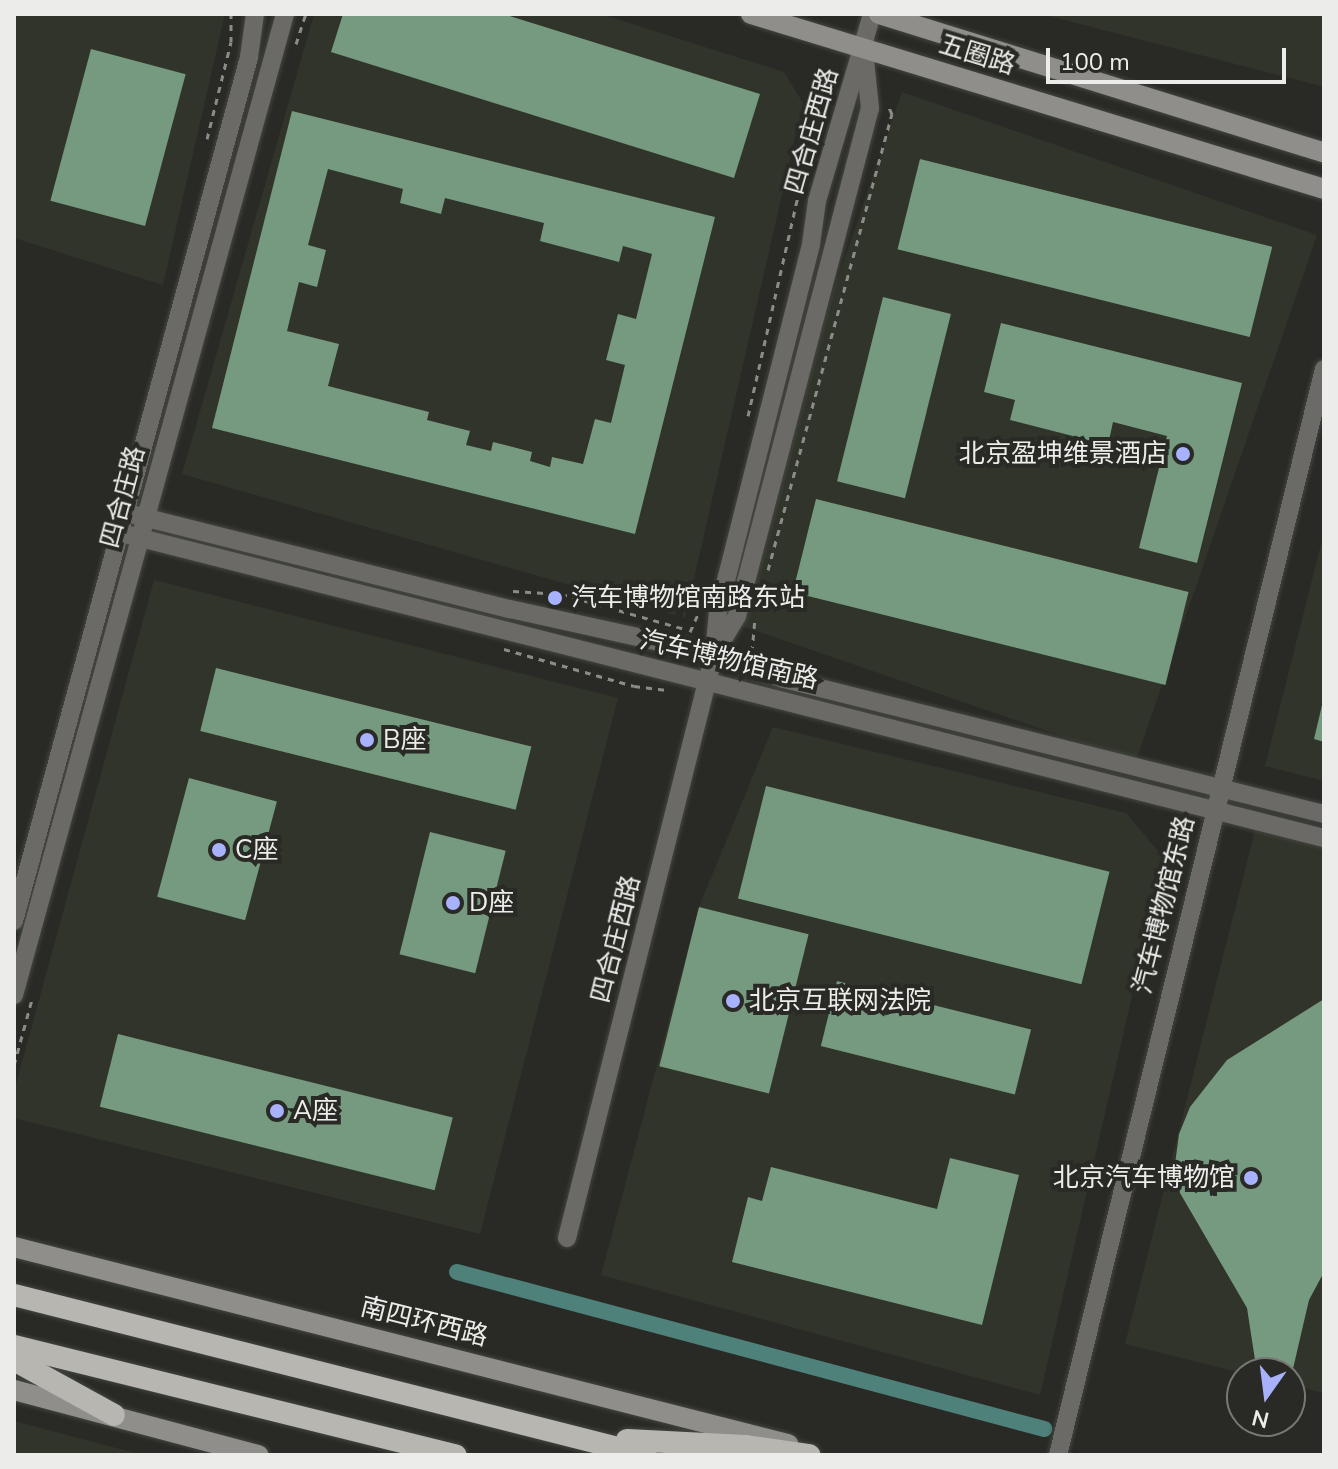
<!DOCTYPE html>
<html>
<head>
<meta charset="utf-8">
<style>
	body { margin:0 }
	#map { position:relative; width:1338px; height:1469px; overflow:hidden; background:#292a25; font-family:"Nunito Sans","Noto Sans SC",sans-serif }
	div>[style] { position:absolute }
	.built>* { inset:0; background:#31342a; transform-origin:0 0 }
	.canal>* { height:16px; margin:-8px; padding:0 8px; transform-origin:8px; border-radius:8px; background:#4d8179 }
	.building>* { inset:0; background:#759a7f; transform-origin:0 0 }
	.path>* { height:3px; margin-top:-1.5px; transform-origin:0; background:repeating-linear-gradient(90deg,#8b8c88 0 6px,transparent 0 12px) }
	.roads { filter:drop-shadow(0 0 2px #444541) drop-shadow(0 0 2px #444541) }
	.tertiary>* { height:18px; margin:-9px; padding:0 9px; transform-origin:9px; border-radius:9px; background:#6b6a67 }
	.secondary>* { height:20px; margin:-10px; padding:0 10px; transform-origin:10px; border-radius:10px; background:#8f8e8a }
	.trunk>* { height:22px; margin:-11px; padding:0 11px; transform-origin:11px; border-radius:11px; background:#b8b6b1 }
	.dots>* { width:22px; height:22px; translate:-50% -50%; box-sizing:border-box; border:4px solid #292a25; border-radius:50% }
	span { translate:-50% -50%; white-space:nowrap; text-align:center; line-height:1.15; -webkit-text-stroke:8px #292a25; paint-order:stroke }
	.street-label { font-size:26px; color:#ecedea }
	.poi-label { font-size:26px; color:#ecedea }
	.right { translate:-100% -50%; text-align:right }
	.left { translate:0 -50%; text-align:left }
	.frame { position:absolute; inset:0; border:16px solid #ecedea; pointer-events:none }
	.north { position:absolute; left:1226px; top:1357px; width:80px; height:80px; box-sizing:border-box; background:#292a25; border:2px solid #777874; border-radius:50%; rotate:194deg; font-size:22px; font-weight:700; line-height:32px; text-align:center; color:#ecedea }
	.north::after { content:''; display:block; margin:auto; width:28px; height:36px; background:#a7b1fc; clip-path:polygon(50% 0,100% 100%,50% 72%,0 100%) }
	.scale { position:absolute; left:1046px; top:48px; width:240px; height:36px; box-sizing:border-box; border:4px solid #ecedea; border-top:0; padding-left:10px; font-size:24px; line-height:28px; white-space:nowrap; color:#ecedea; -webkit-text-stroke:6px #292a25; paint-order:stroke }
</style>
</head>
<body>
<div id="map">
	<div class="built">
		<div style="clip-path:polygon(14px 14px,225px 14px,163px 285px,14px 238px)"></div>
		<div style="clip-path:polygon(314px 14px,601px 14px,784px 72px,803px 103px,685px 618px,182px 474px)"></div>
		<div style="clip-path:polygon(1041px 14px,1324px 14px,1324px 87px)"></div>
		<div style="left:902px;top:92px;width:439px;height:557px;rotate:19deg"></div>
		<div style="clip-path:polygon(1324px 532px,1324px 781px,1265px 766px)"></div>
		<div style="clip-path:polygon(154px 580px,618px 698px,480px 1234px,14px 1118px,14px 1091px)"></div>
		<div style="clip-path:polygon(773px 727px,1126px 813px,1164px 858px,1040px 1395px,601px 1275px,699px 907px)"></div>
		<div style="clip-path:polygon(1256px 826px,1324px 844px,1324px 1393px,1290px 1385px,1290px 1373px,1242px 1373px,1125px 1344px)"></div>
		<div style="clip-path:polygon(14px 1421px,143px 1455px,14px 1455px)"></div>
	</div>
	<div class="canal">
		<div style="left:457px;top:1272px;width:608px;rotate:14.97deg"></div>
	</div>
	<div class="building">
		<div style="clip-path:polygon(343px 14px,503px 14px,760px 94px,734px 178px,331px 52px)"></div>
		<div style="left:91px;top:49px;width:98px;height:157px;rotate:15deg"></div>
		<div style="clip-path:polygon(evenodd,292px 111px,715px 217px,635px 534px,212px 428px,292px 111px,328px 169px,403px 189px,400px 203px,441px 214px,445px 198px,544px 223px,540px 241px,619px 262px,623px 246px,652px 254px,636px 319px,618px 314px,606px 360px,625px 365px,611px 423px,595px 419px,583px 464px,552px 457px,550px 467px,530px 461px,532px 452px,493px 442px,491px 451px,466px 445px,470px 431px,427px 420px,429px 412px,328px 386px,339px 344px,287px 331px,299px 282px,317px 287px,326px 250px,308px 245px,328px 169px)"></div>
		<div style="left:920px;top:159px;width:363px;height:93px;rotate:14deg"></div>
		<div style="left:883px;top:297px;width:70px;height:190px;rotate:14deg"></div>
		<div style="clip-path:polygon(1001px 323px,1242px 383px,1197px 563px,1139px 548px,1167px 436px,1113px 422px,1108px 445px,1010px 420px,1015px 400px,984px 392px)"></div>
		<div style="left:816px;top:499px;width:384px;height:96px;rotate:14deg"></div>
		<div style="left:216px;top:668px;width:325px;height:65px;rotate:14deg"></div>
		<div style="clip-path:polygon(1323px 701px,1324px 701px,1324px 742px,1314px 739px)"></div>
		<div style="left:189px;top:778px;width:91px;height:123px;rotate:15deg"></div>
		<div style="left:766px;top:786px;width:354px;height:116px;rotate:14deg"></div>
		<div style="left:430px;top:832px;width:78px;height:126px;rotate:14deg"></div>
		<div style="left:699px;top:907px;width:113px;height:164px;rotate:14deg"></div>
		<div style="left:837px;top:981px;width:200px;height:67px;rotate:14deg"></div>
		<div style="clip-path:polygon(1324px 999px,1324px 1272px,1309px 1300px,1292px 1373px,1257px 1373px,1247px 1308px,1180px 1193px,1175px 1164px,1179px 1134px,1190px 1107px,1227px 1060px)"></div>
		<div style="left:118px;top:1034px;width:345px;height:75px;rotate:14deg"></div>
		<div style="clip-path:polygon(950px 1158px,1019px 1175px,982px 1325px,732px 1262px,748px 1197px,762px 1201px,771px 1167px,937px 1209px)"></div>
	</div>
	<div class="path">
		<div style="left:296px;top:44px;width:32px;rotate:-72deg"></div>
		<div style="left:207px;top:139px;width:100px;rotate:-76.1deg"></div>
		<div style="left:231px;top:42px;width:28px;rotate:-90deg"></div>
		<div style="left:748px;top:416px;width:329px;rotate:-77.2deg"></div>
		<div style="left:821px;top:95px;width:19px;rotate:-47deg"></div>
		<div style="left:768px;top:570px;width:473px;rotate:-74.8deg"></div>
		<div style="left:892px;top:114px;width:12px;rotate:-114deg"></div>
		<div style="left:513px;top:591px;width:48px;rotate:3.6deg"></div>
		<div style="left:561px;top:594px;width:129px;rotate:15.8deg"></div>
		<div style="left:690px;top:632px;width:24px;rotate:-66deg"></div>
		<div style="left:504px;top:649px;width:135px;rotate:15.9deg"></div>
		<div style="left:634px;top:686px;width:33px;rotate:7deg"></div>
		<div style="left:752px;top:652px;width:32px;rotate:-85deg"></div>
		<div style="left:14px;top:1065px;width:68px;rotate:-74.7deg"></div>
	</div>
	<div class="roads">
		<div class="tertiary">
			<div style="left:127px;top:513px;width:395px;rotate:14.1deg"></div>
			<div style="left:510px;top:609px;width:209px;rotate:12.4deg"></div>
			<div style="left:714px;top:654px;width:74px;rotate:19.7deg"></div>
			<div style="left:784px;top:679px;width:557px;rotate:14.04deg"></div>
			<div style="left:121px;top:533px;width:1241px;rotate:14.23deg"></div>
			<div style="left:716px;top:651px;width:41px;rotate:-59deg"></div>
			<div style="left:737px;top:616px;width:525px;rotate:-75.33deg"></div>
			<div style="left:870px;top:108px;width:57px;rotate:-96deg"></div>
			<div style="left:14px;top:921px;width:895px;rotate:-74.78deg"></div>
			<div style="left:249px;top:57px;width:43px;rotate:-82.1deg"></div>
			<div style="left:14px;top:995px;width:1018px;rotate:-74.56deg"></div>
			<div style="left:567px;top:1238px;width:602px;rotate:-75.87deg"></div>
			<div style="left:714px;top:654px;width:42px;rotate:-84.6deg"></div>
			<div style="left:718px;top:612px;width:380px;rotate:-75.8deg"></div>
			<div style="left:811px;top:244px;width:43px;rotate:-82.1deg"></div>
			<div style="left:817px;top:201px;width:195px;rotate:-73.6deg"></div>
			<div style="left:1058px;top:1455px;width:1118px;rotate:-76.24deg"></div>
		</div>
		<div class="secondary">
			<div style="left:751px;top:14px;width:599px;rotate:16.98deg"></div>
			<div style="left:879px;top:14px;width:466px;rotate:17.3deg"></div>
			<div style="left:14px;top:1247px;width:799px;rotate:14.28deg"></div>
			<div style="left:14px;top:1390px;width:253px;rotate:14.9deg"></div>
		</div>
		<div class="trunk">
			<div style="left:14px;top:1295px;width:652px;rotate:14.21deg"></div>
			<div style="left:14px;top:1346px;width:455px;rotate:13.9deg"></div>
			<div style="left:14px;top:1360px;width:114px;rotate:28.8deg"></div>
			<div style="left:627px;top:1440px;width:118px;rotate:2.9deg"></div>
			<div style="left:745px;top:1446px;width:65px;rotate:8deg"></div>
		</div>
	</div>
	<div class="dots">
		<div style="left:1183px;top:454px;background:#a7b1fc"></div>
		<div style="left:555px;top:598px;background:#a7b1fc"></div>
		<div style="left:367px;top:740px;background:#a7b1fc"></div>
		<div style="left:219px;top:850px;background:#a7b1fc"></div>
		<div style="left:453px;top:903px;background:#a7b1fc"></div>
		<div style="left:733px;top:1001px;background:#a7b1fc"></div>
		<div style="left:277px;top:1111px;background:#a7b1fc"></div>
		<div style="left:1251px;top:1178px;background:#a7b1fc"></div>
	</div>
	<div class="street-label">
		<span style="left:977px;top:55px;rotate:17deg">五圈路</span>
		<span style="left:812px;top:131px;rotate:-74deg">四合庄西路</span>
		<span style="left:123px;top:497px;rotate:-75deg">四合庄路</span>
		<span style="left:729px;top:660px;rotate:13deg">汽车博物馆南路</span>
		<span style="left:1164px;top:905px;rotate:-76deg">汽车博物馆东路</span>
		<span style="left:616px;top:939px;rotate:-76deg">四合庄西路</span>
		<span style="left:424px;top:1322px;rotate:14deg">南四环西路</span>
	</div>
	<div class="poi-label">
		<span class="right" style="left:1167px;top:454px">北京盈坤维景酒店</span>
		<span class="left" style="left:571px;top:598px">汽车博物馆南路东站</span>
		<span class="left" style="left:383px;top:740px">B座</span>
		<span class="left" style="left:235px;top:850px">C座</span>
		<span class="left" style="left:469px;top:903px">D座</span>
		<span class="left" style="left:749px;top:1001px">北京互联网法院</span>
		<span class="left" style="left:293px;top:1111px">A座</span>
		<span class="right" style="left:1235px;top:1178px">北京汽车博物馆</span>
	</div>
	<div class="frame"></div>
	<div class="north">N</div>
	<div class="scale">100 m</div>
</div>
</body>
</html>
